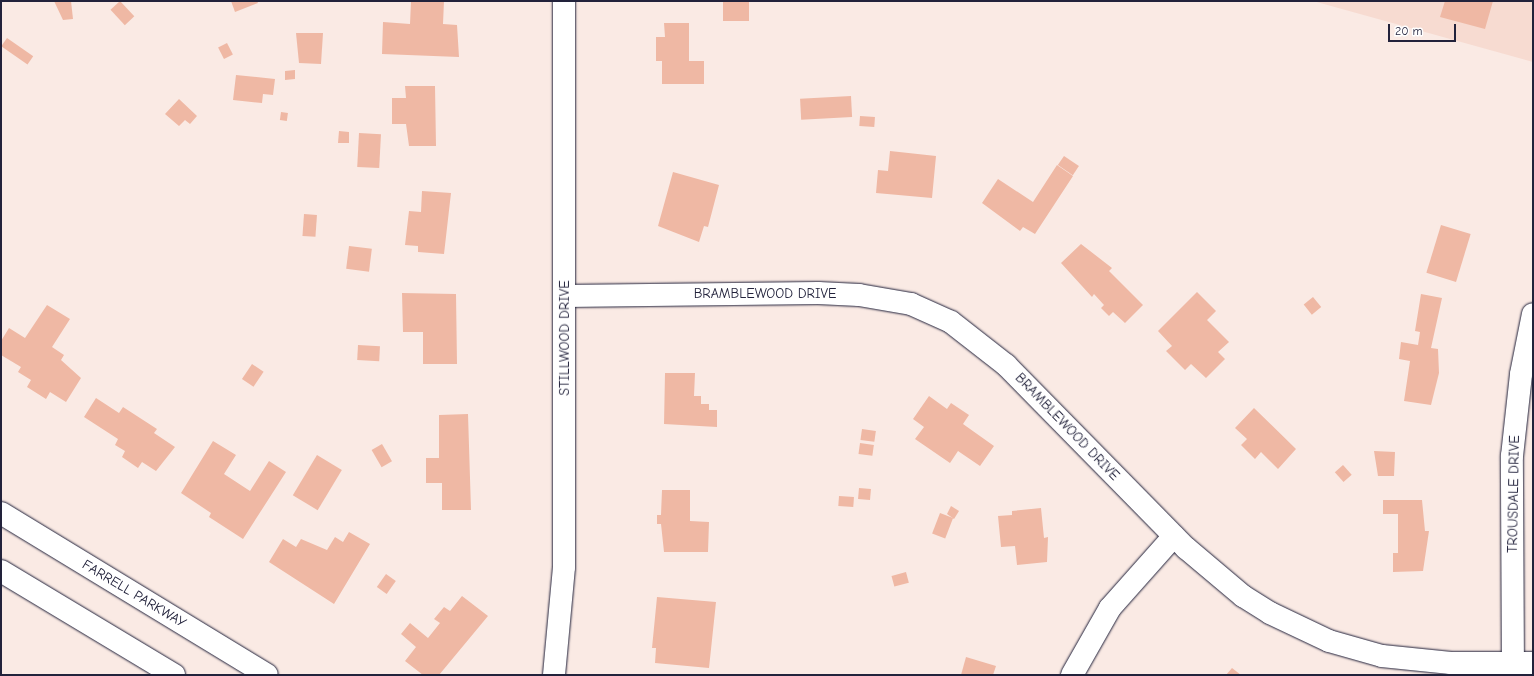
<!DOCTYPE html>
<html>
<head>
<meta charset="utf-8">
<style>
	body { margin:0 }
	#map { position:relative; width:1534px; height:676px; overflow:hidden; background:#faeae4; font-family:"Comic Neue",sans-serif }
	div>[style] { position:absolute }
	.built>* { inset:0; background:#f7dbd1 }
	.building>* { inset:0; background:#efb8a4; transform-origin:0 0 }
	.roads { filter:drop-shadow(0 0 1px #22223b) drop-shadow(0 0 1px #22223b) }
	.street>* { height:22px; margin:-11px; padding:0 11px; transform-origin:11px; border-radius:11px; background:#fff }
	.secondary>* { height:22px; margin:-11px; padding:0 11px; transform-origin:11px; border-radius:11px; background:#fff }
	span { translate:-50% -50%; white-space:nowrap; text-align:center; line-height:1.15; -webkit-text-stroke:3px #fff; paint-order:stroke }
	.street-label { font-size:14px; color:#22223b }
	.frame { position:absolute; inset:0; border:2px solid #22223b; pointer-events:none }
	.scale { position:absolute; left:1388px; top:24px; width:68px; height:18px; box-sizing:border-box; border:2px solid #22223b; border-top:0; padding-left:5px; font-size:12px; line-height:14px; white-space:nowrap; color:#22223b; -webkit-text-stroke:3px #fff; paint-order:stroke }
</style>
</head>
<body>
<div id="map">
	<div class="built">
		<div style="clip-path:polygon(1313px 1px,1533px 1px,1533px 62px)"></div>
	</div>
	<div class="building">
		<div style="clip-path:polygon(54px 1px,71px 1px,73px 19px,63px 20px)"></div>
		<div style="left:120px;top:1px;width:21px;height:13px;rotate:47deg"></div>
		<div style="clip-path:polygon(231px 1px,257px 1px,258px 3px,235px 12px)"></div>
		<div style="clip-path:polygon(411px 1px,444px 1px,443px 24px,457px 25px,459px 57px,382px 54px,383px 22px,410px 24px)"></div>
		<div style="left:723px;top:1px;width:26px;height:20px"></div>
		<div style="clip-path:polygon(1445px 1px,1493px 1px,1485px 29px,1440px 17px)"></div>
		<div style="clip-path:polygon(664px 23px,689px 23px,689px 61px,704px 61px,704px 84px,662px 84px,662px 61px,656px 61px,656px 37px,665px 37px)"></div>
		<div style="clip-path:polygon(296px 33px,323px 33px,321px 64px,299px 63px)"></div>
		<div style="left:7px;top:38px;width:32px;height:10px;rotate:35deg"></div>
		<div style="left:227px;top:43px;width:13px;height:10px;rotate:63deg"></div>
		<div style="clip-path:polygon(295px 70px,295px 79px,285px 80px,285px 71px)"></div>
		<div style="clip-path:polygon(236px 75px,275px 79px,273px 95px,263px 94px,262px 103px,233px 100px)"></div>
		<div style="clip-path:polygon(405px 86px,435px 86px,436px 146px,409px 146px,406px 124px,392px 124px,392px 98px,406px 98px)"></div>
		<div style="left:851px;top:96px;width:21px;height:51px;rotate:87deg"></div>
		<div style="clip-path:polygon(179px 99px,197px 116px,190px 124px,185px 120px,179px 126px,165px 114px)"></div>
		<div style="left:281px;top:112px;width:7px;height:8px;rotate:8deg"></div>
		<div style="left:860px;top:116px;width:15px;height:10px;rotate:4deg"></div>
		<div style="clip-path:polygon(339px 131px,349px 132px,349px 143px,338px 143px)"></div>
		<div style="left:359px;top:133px;width:22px;height:34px;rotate:3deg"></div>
		<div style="clip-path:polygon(890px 151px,936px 156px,932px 198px,876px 193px,878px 170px,888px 171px)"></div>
		<div style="left:1064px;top:156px;width:18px;height:11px;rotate:34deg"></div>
		<div style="clip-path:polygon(1057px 165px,1073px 176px,1035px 234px,1023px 227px,1020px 231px,982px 203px,998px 179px,1033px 202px)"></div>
		<div style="clip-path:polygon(673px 172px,719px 185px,708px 227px,704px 226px,699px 242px,658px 226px)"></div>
		<div style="clip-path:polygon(422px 191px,451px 193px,444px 254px,418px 252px,418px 246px,405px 245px,409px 211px,421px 212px)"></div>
		<div style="left:304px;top:214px;width:13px;height:22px;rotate:4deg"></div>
		<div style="left:1441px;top:225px;width:31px;height:50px;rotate:17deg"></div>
		<div style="clip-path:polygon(1081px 244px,1112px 268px,1109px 271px,1143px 305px,1125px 323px,1113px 312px,1109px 316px,1101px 308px,1104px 305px,1094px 294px,1092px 297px,1061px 263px)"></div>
		<div style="left:349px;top:246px;width:23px;height:23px;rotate:7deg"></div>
		<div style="clip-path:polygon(1197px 292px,1216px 311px,1207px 320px,1229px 342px,1218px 352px,1225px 359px,1206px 378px,1191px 364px,1185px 370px,1166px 351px,1172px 346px,1158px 331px)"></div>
		<div style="clip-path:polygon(402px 293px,456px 294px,457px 364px,423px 364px,423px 332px,403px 332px)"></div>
		<div style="clip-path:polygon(1421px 294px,1442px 298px,1431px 348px,1438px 349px,1439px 373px,1431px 405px,1404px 401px,1410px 361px,1399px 359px,1401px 342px,1418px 345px,1420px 332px,1415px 331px)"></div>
		<div style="left:1313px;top:297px;width:13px;height:12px;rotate:51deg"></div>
		<div style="clip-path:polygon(47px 305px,70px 319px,52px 347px,64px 355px,61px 360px,81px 378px,66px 402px,50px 392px,46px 399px,27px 387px,31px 380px,18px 372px,21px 367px,1px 355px,1px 341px,9px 328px,25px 338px)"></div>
		<div style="left:358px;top:345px;width:22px;height:15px;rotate:3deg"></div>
		<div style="left:252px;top:364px;width:14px;height:18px;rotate:34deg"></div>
		<div style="clip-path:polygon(665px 373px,695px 373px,694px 396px,701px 396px,701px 404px,709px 404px,709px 410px,717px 410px,717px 427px,664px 424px)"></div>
		<div style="clip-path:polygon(929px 396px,947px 409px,951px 403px,969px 415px,963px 424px,994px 446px,980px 466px,958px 451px,950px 463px,915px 439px,924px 427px,913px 419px)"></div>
		<div style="clip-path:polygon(96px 398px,119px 413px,123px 407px,157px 429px,154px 433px,175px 447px,156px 471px,142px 462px,138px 468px,122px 457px,125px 451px,115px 445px,118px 439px,84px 417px)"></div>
		<div style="clip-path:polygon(1254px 408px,1296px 449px,1278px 469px,1261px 452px,1255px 459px,1241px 445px,1247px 439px,1235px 428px)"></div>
		<div style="clip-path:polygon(468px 414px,471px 510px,442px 510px,442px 483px,426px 483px,426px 458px,439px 458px,439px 415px)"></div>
		<div style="left:862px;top:429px;width:14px;height:11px;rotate:8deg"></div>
		<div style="clip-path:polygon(213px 441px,236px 455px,224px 474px,250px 491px,269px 461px,286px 472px,243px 539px,209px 517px,211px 513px,181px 493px)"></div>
		<div style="left:860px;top:443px;width:14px;height:11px;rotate:8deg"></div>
		<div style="left:382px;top:444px;width:20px;height:12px;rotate:60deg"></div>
		<div style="clip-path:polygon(1374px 451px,1395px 452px,1394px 476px,1378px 476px)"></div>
		<div style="left:317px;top:455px;width:29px;height:47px;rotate:31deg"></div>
		<div style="left:1343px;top:465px;width:13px;height:11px;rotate:48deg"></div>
		<div style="left:859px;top:488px;width:12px;height:11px;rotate:5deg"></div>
		<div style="clip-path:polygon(662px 490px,690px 490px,690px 521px,709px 522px,708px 552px,664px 552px,661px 524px,657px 524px,657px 515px,661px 515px)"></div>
		<div style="left:839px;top:496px;width:15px;height:10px;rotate:4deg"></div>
		<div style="clip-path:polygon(1383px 500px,1422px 500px,1425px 531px,1429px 531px,1423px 571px,1393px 572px,1393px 553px,1398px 553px,1398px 514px,1383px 514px)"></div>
		<div style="clip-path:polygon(951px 506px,959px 511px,954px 519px,947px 514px)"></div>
		<div style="clip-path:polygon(1041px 508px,1044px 538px,1048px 537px,1047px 562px,1017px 565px,1015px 546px,1001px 547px,998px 516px,1012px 515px,1012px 511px)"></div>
		<div style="left:940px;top:513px;width:14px;height:22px;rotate:21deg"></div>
		<div style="clip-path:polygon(349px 532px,370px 544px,334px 604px,269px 562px,283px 539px,296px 547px,301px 539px,327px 550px,335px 537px,343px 542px)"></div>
		<div style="left:906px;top:572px;width:11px;height:15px;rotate:75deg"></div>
		<div style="left:386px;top:574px;width:12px;height:16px;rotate:35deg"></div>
		<div style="clip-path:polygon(462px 596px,488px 616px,439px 675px,423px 675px,405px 661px,416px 647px,401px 634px,410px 623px,428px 638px,440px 623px,434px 619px,444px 607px,450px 611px)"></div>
		<div style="clip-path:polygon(657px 597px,716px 602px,709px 668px,655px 663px,656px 648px,652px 648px)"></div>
		<div style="clip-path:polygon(966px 657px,996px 666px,993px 675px,961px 675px)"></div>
		<div style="clip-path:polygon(1232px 668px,1241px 675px,1226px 675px)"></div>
	</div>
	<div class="roads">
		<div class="street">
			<div style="left:565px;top:296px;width:253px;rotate:-0.7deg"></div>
			<div style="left:818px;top:293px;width:41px;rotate:2.8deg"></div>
			<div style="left:859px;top:295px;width:53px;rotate:9.8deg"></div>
			<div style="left:911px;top:304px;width:44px;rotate:24.2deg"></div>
			<div style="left:951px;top:322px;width:70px;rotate:38deg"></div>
			<div style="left:1006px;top:365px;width:257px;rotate:45.5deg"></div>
			<div style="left:1186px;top:548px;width:75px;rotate:40.1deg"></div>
			<div style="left:1243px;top:596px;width:32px;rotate:32deg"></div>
			<div style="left:1270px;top:613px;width:65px;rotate:25.4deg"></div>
			<div style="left:1329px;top:641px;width:55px;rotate:15.8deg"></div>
			<div style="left:1382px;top:656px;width:69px;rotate:5.8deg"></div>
			<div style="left:1451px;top:663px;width:82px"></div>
			<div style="left:1px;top:513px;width:311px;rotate:31.3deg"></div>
			<div style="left:1px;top:571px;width:202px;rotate:31deg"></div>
			<div style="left:554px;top:675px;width:108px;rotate:-84.7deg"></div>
			<div style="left:564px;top:567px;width:566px;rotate:-90deg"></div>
			<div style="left:1072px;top:675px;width:77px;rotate:-60.4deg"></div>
			<div style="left:1110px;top:608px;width:96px;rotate:-48.4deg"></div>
		</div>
		<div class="secondary">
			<div style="left:1513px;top:675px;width:219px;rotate:-90.3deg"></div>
			<div style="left:1512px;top:456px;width:82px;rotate:-83.7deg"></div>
			<div style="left:1521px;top:374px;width:61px;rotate:-78.7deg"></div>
		</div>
	</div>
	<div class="street-label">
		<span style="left:765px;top:294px">BRAMBLEWOOD DRIVE</span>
		<span style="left:565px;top:338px;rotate:-90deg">STILLWOOD DRIVE</span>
		<span style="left:1067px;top:427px;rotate:46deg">BRAMBLEWOOD DRIVE</span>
		<span style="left:1514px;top:494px;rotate:-89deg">TROUSDALE DRIVE</span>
		<span style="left:134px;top:594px;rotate:31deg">FARRELL PARKWAY</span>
	</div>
	<div class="frame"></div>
	<div class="scale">20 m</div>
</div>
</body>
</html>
